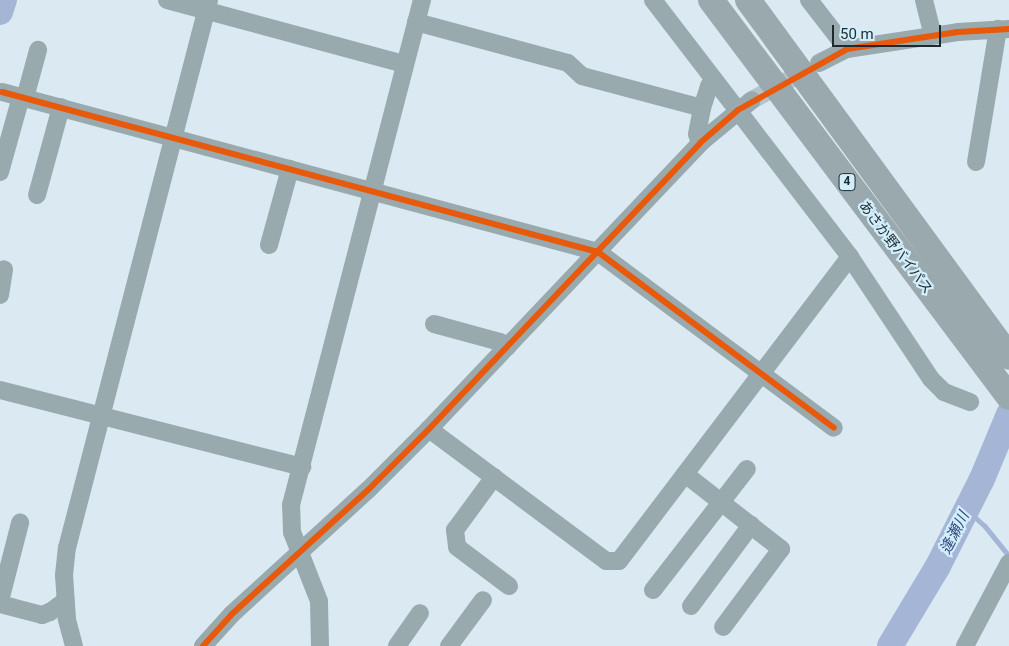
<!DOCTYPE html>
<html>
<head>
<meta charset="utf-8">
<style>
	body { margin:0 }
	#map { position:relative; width:1009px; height:646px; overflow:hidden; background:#dbeaf2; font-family:Roboto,"Noto Sans JP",sans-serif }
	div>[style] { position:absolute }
	.stream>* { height:4.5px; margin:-2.25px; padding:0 2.25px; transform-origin:2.25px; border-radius:2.25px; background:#a4b5d5 }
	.river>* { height:26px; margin:-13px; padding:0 13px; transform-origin:13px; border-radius:13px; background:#a4b5d5 }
	.minor-tunnel>* { height:18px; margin-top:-9px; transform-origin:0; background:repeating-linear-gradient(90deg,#b5c4cb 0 18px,transparent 0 27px) }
	.minor>* { height:18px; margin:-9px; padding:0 9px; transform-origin:9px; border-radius:9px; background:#99aaae }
	.highway>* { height:26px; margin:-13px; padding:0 13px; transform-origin:13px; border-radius:13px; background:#99a9ae }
	.cycleway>* { height:6px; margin:-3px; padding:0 3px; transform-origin:3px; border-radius:3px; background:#e8590c }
	span { translate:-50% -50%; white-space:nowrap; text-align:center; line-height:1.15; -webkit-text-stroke:4.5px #d2eefb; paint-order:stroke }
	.shield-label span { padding:1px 4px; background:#d2eefb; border:1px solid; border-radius:4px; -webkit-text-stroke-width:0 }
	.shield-label { font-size:12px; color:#1f2a2e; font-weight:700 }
	.street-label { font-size:14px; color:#1f2a2e }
	.water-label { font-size:15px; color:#33487e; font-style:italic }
	.scale { position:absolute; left:832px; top:25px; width:109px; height:22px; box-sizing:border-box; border:2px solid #1f2a2e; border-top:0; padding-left:6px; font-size:15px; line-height:18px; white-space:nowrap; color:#1f2a2e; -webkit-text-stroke:4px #d2eefb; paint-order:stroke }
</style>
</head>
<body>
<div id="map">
	<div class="stream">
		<div style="left:966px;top:509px;width:25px;rotate:42deg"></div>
		<div style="left:985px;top:526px;width:38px;rotate:51deg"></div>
	</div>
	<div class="river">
		<div style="left:0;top:12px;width:13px;rotate:-72deg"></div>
		<div style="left:890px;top:646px;width:93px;rotate:-59deg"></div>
		<div style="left:938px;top:566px;width:97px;rotate:-63.2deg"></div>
		<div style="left:982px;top:479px;width:70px;rotate:-67.4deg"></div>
	</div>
	<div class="minor-tunnel">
		<div style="left:752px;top:100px;width:67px;rotate:-28.5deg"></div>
	</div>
	<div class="minor">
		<div style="left:167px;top:0;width:246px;rotate:15.1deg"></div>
		<div style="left:653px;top:0;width:324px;rotate:52.5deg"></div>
		<div style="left:850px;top:257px;width:146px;rotate:56.4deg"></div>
		<div style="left:931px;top:379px;width:18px;rotate:45deg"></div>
		<div style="left:944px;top:392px;width:28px;rotate:21deg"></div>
		<div style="left:809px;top:0;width:62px;rotate:52.2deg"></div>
		<div style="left:924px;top:0;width:36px;rotate:76deg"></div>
		<div style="left:416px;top:22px;width:157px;rotate:15.1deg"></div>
		<div style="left:568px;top:63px;width:19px;rotate:43deg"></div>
		<div style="left:582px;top:76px;width:124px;rotate:14.9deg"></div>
		<div style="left:819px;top:63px;width:31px;rotate:-27deg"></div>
		<div style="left:847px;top:49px;width:112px;rotate:-8.7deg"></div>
		<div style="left:958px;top:32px;width:51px;rotate:-3.4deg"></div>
		<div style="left:2px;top:92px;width:617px;rotate:15.03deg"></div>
		<div style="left:598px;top:252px;width:294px;rotate:36.7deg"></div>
		<div style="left:25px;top:98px;width:50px;rotate:-74.8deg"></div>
		<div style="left:700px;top:143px;width:9px;rotate:-108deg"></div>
		<div style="left:697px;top:134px;width:26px;rotate:-79deg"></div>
		<div style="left:702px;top:108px;width:23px;rotate:-72deg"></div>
		<div style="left:709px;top:86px;width:8px;rotate:-50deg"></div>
		<div style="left:976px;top:162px;width:135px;rotate:-80.6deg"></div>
		<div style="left:0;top:172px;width:78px;rotate:-74.4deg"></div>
		<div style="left:37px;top:195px;width:91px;rotate:-74.7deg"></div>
		<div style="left:269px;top:245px;width:79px;rotate:-74.6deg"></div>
		<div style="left:0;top:295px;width:26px;rotate:-81deg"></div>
		<div style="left:434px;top:324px;width:68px;rotate:15.3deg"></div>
		<div style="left:500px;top:342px;width:9px;rotate:32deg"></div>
		<div style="left:0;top:390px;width:312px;rotate:14.3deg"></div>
		<div style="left:429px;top:429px;width:221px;rotate:36.7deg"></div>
		<div style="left:606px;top:561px;width:13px"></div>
		<div style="left:619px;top:561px;width:382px;rotate:-52.8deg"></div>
		<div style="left:685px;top:474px;width:122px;rotate:38deg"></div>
		<div style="left:781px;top:549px;width:97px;rotate:126.6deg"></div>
		<div style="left:494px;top:477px;width:66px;rotate:126.3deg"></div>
		<div style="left:455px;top:530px;width:17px;rotate:83deg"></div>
		<div style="left:457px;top:547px;width:65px;rotate:36.9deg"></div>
		<div style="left:653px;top:590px;width:153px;rotate:-52.2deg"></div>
		<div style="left:0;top:601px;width:81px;rotate:-75.6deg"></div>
		<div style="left:0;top:604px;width:43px;rotate:14.7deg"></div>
		<div style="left:42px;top:615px;width:9px;rotate:-21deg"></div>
		<div style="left:50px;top:612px;width:19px;rotate:-36deg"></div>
		<div style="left:691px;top:606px;width:101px;rotate:-53.5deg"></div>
		<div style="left:74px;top:646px;width:28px;rotate:-105deg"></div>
		<div style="left:67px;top:619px;width:44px;rotate:-93.9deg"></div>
		<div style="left:64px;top:575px;width:27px;rotate:-84deg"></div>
		<div style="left:67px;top:548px;width:566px;rotate:-75.47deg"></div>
		<div style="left:203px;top:646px;width:43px;rotate:-47.8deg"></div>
		<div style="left:232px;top:614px;width:184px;rotate:-42.4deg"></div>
		<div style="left:368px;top:490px;width:86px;rotate:-45deg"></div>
		<div style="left:429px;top:429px;width:394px;rotate:-46.5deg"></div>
		<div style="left:700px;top:143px;width:67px;rotate:-39.6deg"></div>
		<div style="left:320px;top:646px;width:45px;rotate:-91.3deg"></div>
		<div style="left:319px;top:601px;width:74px;rotate:-111.4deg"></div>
		<div style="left:292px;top:532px;width:27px;rotate:-92deg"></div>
		<div style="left:291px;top:505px;width:522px;rotate:-75.46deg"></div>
		<div style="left:397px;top:646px;width:40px;rotate:-55.1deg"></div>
		<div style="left:449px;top:646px;width:57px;rotate:-53.5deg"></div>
		<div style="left:965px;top:646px;width:94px;rotate:-62.1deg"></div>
	</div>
	<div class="highway">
		<div style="left:711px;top:0;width:496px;rotate:53.1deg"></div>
		<div style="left:748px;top:0;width:442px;rotate:53.8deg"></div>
	</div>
	<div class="cycleway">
		<div style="left:2px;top:92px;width:617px;rotate:15.03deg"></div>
		<div style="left:598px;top:252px;width:294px;rotate:36.7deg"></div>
		<div style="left:203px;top:646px;width:43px;rotate:-47.8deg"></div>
		<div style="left:232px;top:614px;width:184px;rotate:-42.4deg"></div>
		<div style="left:368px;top:490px;width:86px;rotate:-45deg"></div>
		<div style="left:429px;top:429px;width:394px;rotate:-46.5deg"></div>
		<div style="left:700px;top:143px;width:50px;rotate:-41deg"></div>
		<div style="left:738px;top:110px;width:125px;rotate:-29.2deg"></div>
		<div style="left:847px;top:49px;width:112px;rotate:-8.7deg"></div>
		<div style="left:958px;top:32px;width:51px;rotate:-3.4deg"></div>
	</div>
	<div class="shield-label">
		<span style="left:847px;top:182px">4</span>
	</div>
	<div class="street-label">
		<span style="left:896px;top:247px;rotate:53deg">あさか野バイパス</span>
	</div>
	<div class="water-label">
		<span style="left:955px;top:533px;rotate:-63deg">逢瀬川</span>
	</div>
	<div class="scale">50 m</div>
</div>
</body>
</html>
